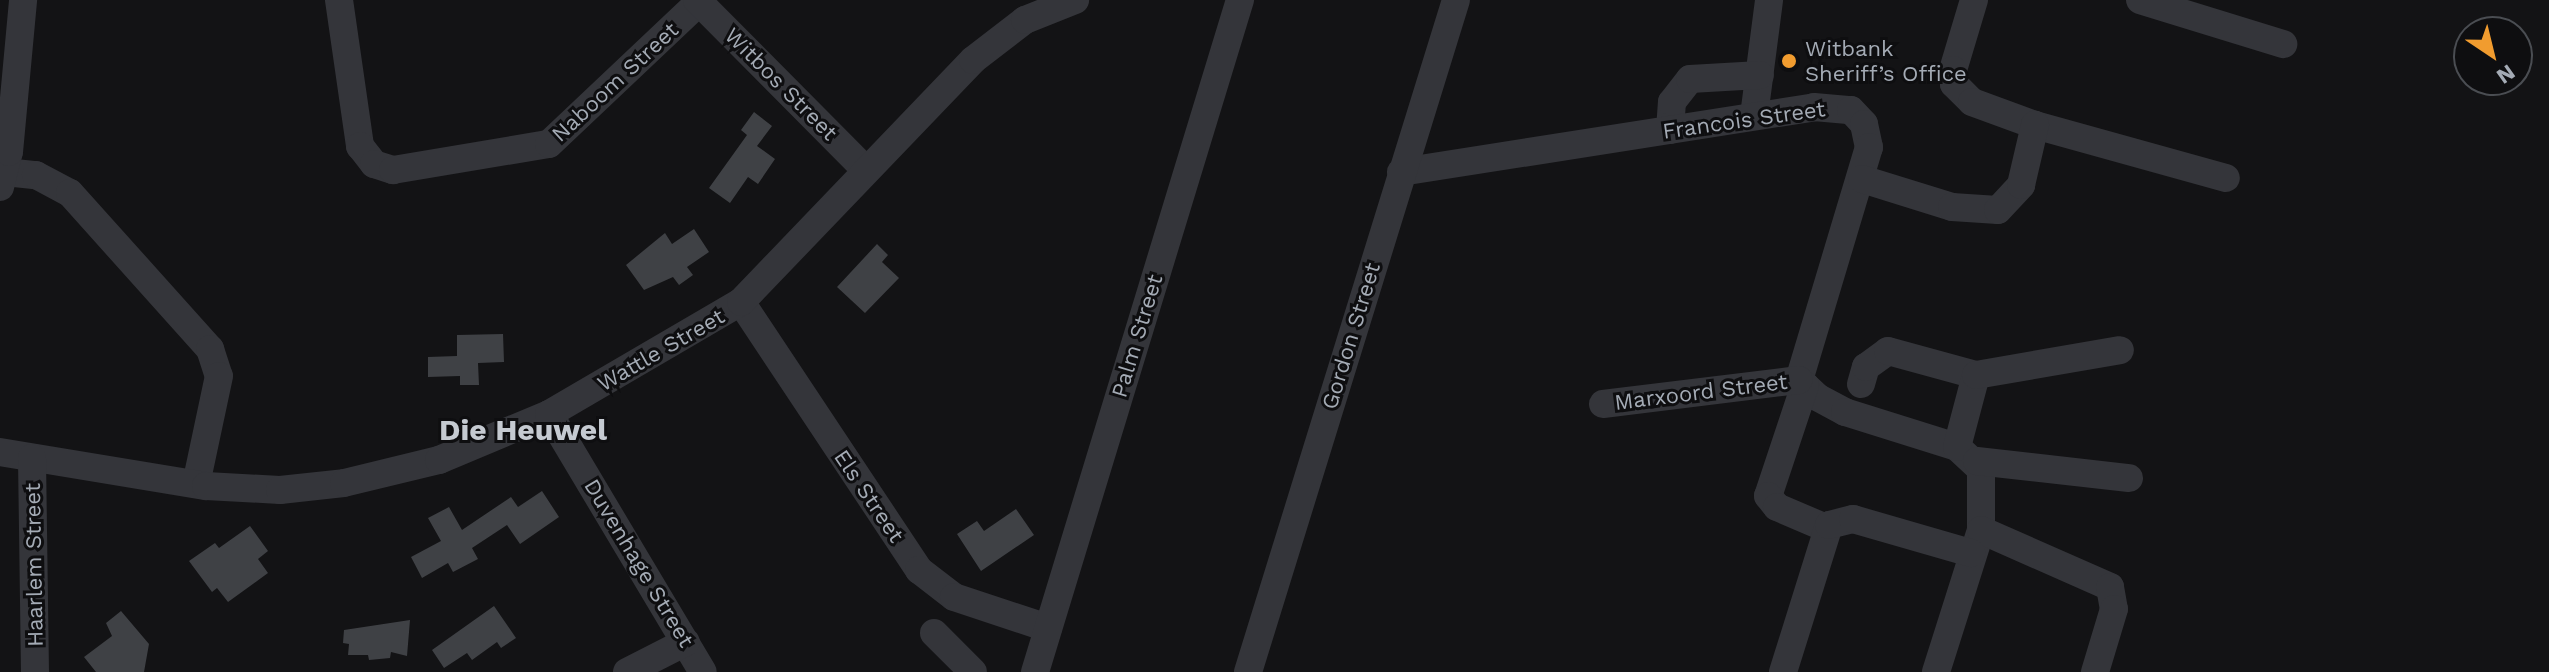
<!DOCTYPE html>
<html>
<head>
<meta charset="utf-8">
<style>
	body { margin:0 }
	#map { position:relative; width:2549px; height:672px; overflow:hidden; background:#131315; font-family:"Work Sans",sans-serif }
	div>[style] { position:absolute }
	.building>* { inset:0; background:#3f4145 }
	.minor>* { height:28px; margin:-14px; padding:0 14px; transform-origin:14px; border-radius:14px; background:#34353a }
	.dots>* { width:22px; height:22px; translate:-50% -50%; box-sizing:border-box; border:4px solid #0e0e10; border-radius:50% }
	span { translate:-50% -50%; white-space:nowrap; text-align:center; line-height:1.15; -webkit-text-stroke:6px #0e0e10; paint-order:stroke }
	.poi-label { font-size:22px; color:#a4abb5 }
	.left { translate:0 -50%; text-align:left }
	.street-label { font-size:22px; color:#a4abb5 }
	.district-label { font-size:30px; color:#c5cad1; font-weight:700 }
	.north { position:absolute; left:2453px; top:16px; width:80px; height:80px; box-sizing:border-box; background:#0e0e10; border:2px solid #4a4d52; border-radius:50%; rotate:145deg; font-size:22px; font-weight:700; line-height:32px; text-align:center; color:#a4abb5 }
	.north::after { content:''; display:block; margin:auto; width:28px; height:36px; background:#f19c2f; clip-path:polygon(50% 0,100% 100%,50% 72%,0 100%) }
</style>
</head>
<body>
<div id="map">
	<div class="building">
		<div style="clip-path:polygon(754px 112px,772px 126px,757px 146px,775px 159px,758px 184px,748px 177px,730px 203px,709px 188px,747px 135px,741px 130px)"></div>
		<div style="clip-path:polygon(694px 229px,709px 252px,687px 267px,693px 275px,679px 285px,673px 277px,644px 290px,626px 265px,665px 233px,672px 244px)"></div>
		<div style="clip-path:polygon(877px 244px,888px 255px,882px 262px,899px 278px,865px 313px,837px 287px)"></div>
		<div style="clip-path:polygon(503px 334px,504px 362px,478px 363px,479px 385px,460px 385px,460px 376px,428px 377px,428px 357px,457px 356px,457px 335px)"></div>
		<div style="clip-path:polygon(542px 491px,559px 517px,520px 544px,507px 525px,472px 548px,478px 559px,453px 572px,448px 563px,422px 578px,411px 557px,441px 541px,428px 518px,449px 507px,462px 530px,511px 497px,518px 507px)"></div>
		<div style="clip-path:polygon(1016px 509px,1034px 535px,981px 571px,957px 534px,977px 521px,984px 531px)"></div>
		<div style="clip-path:polygon(250px 526px,268px 551px,258px 559px,268px 573px,228px 602px,217px 588px,212px 592px,189px 561px,215px 543px,219px 548px)"></div>
		<div style="clip-path:polygon(494px 606px,516px 638px,501px 648px,497px 642px,472px 660px,467px 653px,444px 668px,432px 650px)"></div>
		<div style="clip-path:polygon(121px 611px,149px 644px,144px 672px,96px 672px,84px 657px,112px 636px,106px 623px)"></div>
		<div style="clip-path:polygon(410px 620px,407px 656px,391px 652px,390px 658px,369px 660px,368px 655px,348px 655px,349px 644px,343px 643px,344px 630px)"></div>
	</div>
	<div class="minor">
		<div style="left:339px;top:0;width:148px;rotate:81.8deg"></div>
		<div style="left:360px;top:146px;width:23px;rotate:52deg"></div>
		<div style="left:374px;top:164px;width:20px;rotate:18deg"></div>
		<div style="left:393px;top:170px;width:158px;rotate:-9.5deg"></div>
		<div style="left:549px;top:144px;width:207px;rotate:-43.4deg"></div>
		<div style="left:697px;top:0;width:238px;rotate:45.2deg"></div>
		<div style="left:1974px;top:0;width:73px;rotate:106.7deg"></div>
		<div style="left:1953px;top:70px;width:14px;rotate:86deg"></div>
		<div style="left:1954px;top:84px;width:25px;rotate:45deg"></div>
		<div style="left:1972px;top:102px;width:67px;rotate:20.1deg"></div>
		<div style="left:2035px;top:125px;width:198px;rotate:15.5deg"></div>
		<div style="left:2140px;top:0;width:150px;rotate:17.1deg"></div>
		<div style="left:1754px;top:116px;width:117px;rotate:-82.6deg"></div>
		<div style="left:1670px;top:130px;width:28px;rotate:-86deg"></div>
		<div style="left:1672px;top:102px;width:29px;rotate:-52deg"></div>
		<div style="left:1690px;top:79px;width:70px;rotate:-3.3deg"></div>
		<div style="left:5px;top:172px;width:31px;rotate:6deg"></div>
		<div style="left:36px;top:175px;width:38px;rotate:28deg"></div>
		<div style="left:70px;top:193px;width:210px;rotate:48.1deg"></div>
		<div style="left:210px;top:349px;width:28px;rotate:72deg"></div>
		<div style="left:219px;top:376px;width:110px;rotate:102deg"></div>
		<div style="left:1401px;top:172px;width:418px;rotate:-8.9deg"></div>
		<div style="left:1814px;top:107px;width:37px;rotate:5deg"></div>
		<div style="left:1851px;top:110px;width:19px;rotate:47deg"></div>
		<div style="left:1864px;top:124px;width:24px;rotate:78deg"></div>
		<div style="left:1869px;top:147px;width:243px;rotate:106.7deg"></div>
		<div style="left:1862px;top:179px;width:94px;rotate:17.3deg"></div>
		<div style="left:1952px;top:207px;width:46px;rotate:3.7deg"></div>
		<div style="left:1998px;top:210px;width:34px;rotate:-47deg"></div>
		<div style="left:2021px;top:185px;width:62px;rotate:-76.9deg"></div>
		<div style="left:0;top:187px;width:36px;rotate:-76deg"></div>
		<div style="left:9px;top:152px;width:153px;rotate:-84.7deg"></div>
		<div style="left:741px;top:302px;width:322px;rotate:56.4deg"></div>
		<div style="left:919px;top:570px;width:44px;rotate:37.6deg"></div>
		<div style="left:954px;top:597px;width:99px;rotate:18.3deg"></div>
		<div style="left:1799px;top:380px;width:25px;rotate:43deg"></div>
		<div style="left:1817px;top:397px;width:32px;rotate:28deg"></div>
		<div style="left:1845px;top:412px;width:117px;rotate:17.4deg"></div>
		<div style="left:1957px;top:447px;width:33px;rotate:43deg"></div>
		<div style="left:1981px;top:469px;width:61px;rotate:90deg"></div>
		<div style="left:1981px;top:530px;width:149px;rotate:107.6deg"></div>
		<div style="left:1861px;top:384px;width:18px;rotate:-74deg"></div>
		<div style="left:1866px;top:367px;width:27px;rotate:-36deg"></div>
		<div style="left:1888px;top:351px;width:91px;rotate:15.3deg"></div>
		<div style="left:1805px;top:385px;width:117px;rotate:108.4deg"></div>
		<div style="left:1768px;top:496px;width:14px;rotate:51deg"></div>
		<div style="left:1777px;top:507px;width:53px;rotate:23.2deg"></div>
		<div style="left:1603px;top:404px;width:197px;rotate:-7deg"></div>
		<div style="left:549px;top:414px;width:300px;rotate:59.2deg"></div>
		<div style="left:1957px;top:447px;width:74px;rotate:-75.2deg"></div>
		<div style="left:1976px;top:375px;width:146px;rotate:-9.8deg"></div>
		<div style="left:0;top:452px;width:209px;rotate:9.4deg"></div>
		<div style="left:206px;top:486px;width:74px;rotate:3.1deg"></div>
		<div style="left:280px;top:490px;width:64px;rotate:-6.2deg"></div>
		<div style="left:344px;top:483px;width:98px;rotate:-13.6deg"></div>
		<div style="left:439px;top:460px;width:119px;rotate:-22.7deg"></div>
		<div style="left:549px;top:414px;width:222px;rotate:-30.3deg"></div>
		<div style="left:741px;top:302px;width:335px;rotate:-46.2deg"></div>
		<div style="left:973px;top:60px;width:66px;rotate:-37.6deg"></div>
		<div style="left:1025px;top:20px;width:54px;rotate:-21.8deg"></div>
		<div style="left:32px;top:458px;width:214px;rotate:89.2deg"></div>
		<div style="left:1977px;top:461px;width:153px;rotate:6.4deg"></div>
		<div style="left:1981px;top:530px;width:141px;rotate:23.8deg"></div>
		<div style="left:2110px;top:587px;width:22px;rotate:80deg"></div>
		<div style="left:2114px;top:609px;width:66px;rotate:106.8deg"></div>
		<div style="left:934px;top:633px;width:55px;rotate:45deg"></div>
		<div style="left:627px;top:672px;width:66px;rotate:-27deg"></div>
		<div style="left:1035px;top:672px;width:703px;rotate:-73.04deg"></div>
		<div style="left:1248px;top:672px;width:703px;rotate:-72.8deg"></div>
		<div style="left:1783px;top:672px;width:154px;rotate:-72.6deg"></div>
		<div style="left:1829px;top:525px;width:25px;rotate:-14deg"></div>
		<div style="left:1853px;top:519px;width:123px;rotate:16.1deg"></div>
	</div>
	<div class="dots">
		<div style="left:1789px;top:61px;background:#f19c2f"></div>
	</div>
	<div class="poi-label">
		<span class="left" style="left:1805px;top:61px">Witbank<br>Sheriff’s Office</span>
	</div>
	<div class="street-label">
		<span style="left:615px;top:82px;rotate:-43deg">Naboom Street</span>
		<span style="left:781px;top:84px;rotate:45deg">Witbos Street</span>
		<span style="left:1744px;top:120px;rotate:-8deg">Francois Street</span>
		<span style="left:1137px;top:336px;rotate:-73deg">Palm Street</span>
		<span style="left:1351px;top:336px;rotate:-73deg">Gordon Street</span>
		<span style="left:661px;top:350px;rotate:-30deg">Wattle Street</span>
		<span style="left:1701px;top:392px;rotate:-7deg">Marxoord Street</span>
		<span style="left:869px;top:496px;rotate:56deg">Els Street</span>
		<span style="left:639px;top:563px;rotate:59deg">Duvenhage Street</span>
		<span style="left:34px;top:565px;rotate:-91deg">Haarlem Street</span>
	</div>
	<div class="district-label">
		<span style="left:523px;top:430px">Die Heuwel</span>
	</div>
	<div class="north">N</div>
</div>
</body>
</html>
